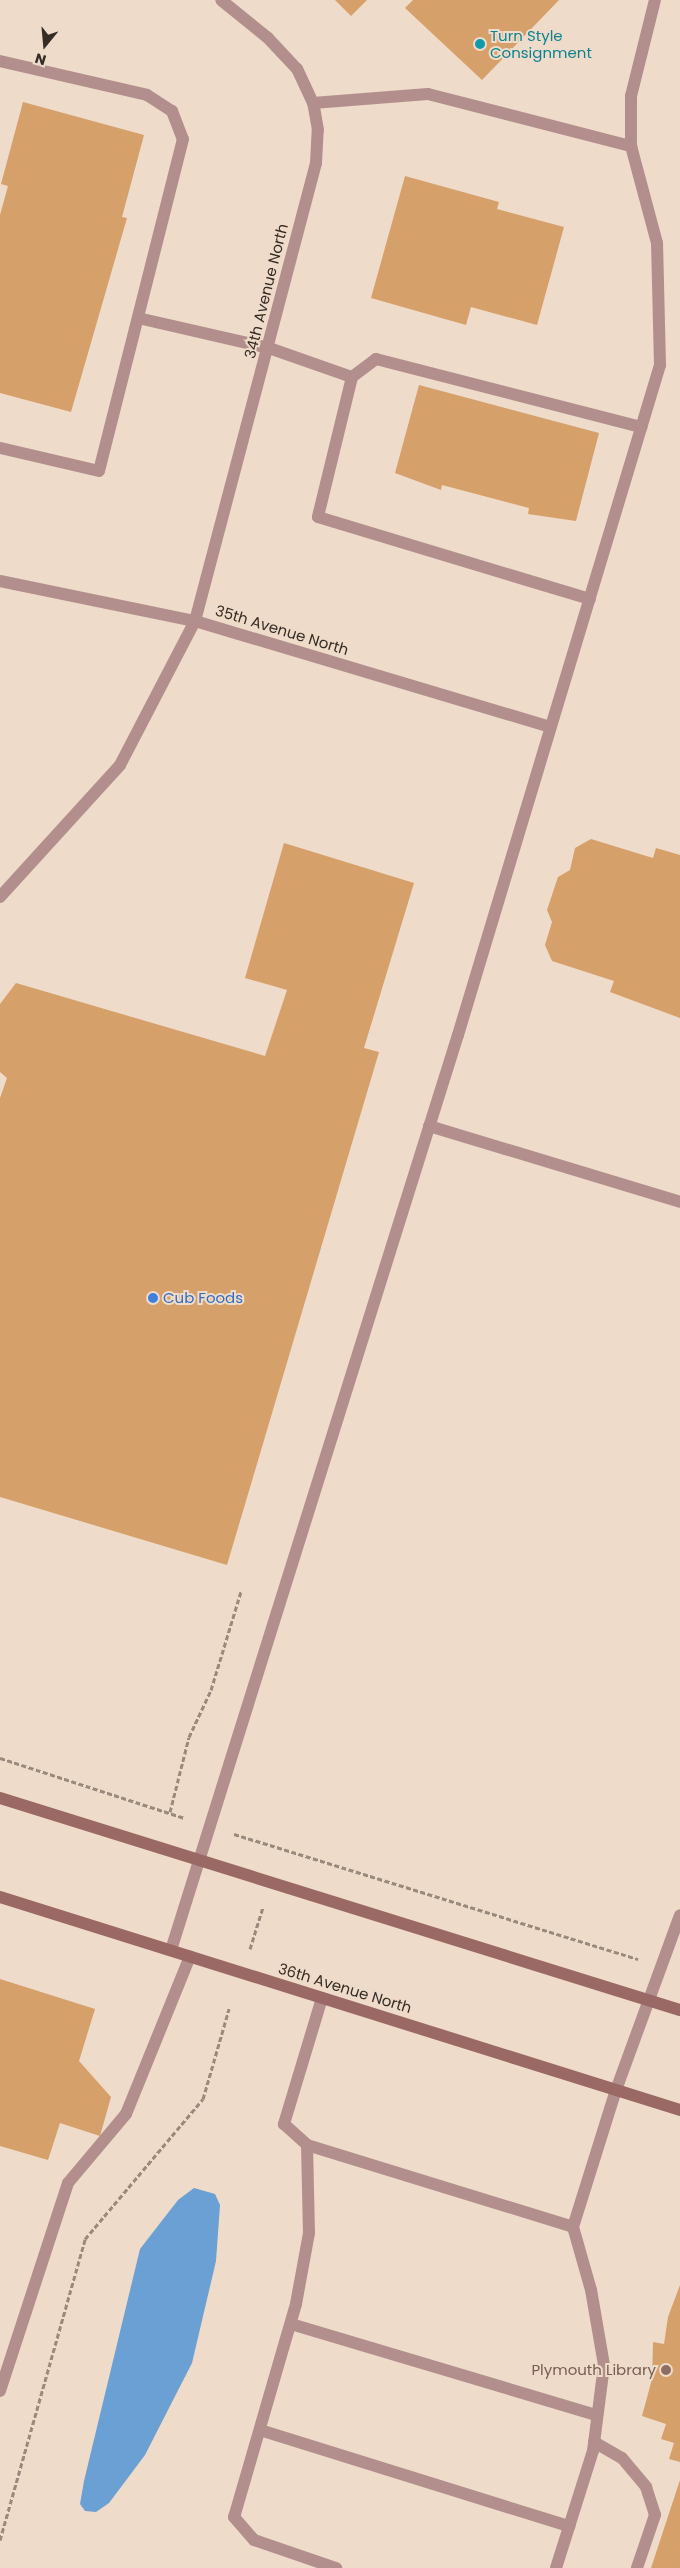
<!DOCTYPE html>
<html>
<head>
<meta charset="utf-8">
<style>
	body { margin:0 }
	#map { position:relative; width:680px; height:2568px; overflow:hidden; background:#efdbc9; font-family:Poppins,sans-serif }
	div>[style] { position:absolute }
	.water>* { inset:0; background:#6aa0d3 }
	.building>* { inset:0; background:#d5a06a }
	.path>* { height:3px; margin-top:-1.5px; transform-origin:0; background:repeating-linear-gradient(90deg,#988a7d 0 5px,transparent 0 7.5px) }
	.lane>* { height:12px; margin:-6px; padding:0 6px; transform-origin:6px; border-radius:6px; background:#b28f8d }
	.street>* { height:12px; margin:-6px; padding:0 6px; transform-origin:6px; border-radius:6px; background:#b28f8d }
	.secondary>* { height:12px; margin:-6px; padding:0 6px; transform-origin:6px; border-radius:6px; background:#9a6865 }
	.dots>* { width:14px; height:14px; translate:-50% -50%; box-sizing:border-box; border:2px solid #efdbc9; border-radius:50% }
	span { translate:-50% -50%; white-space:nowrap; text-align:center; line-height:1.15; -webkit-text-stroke:4px #efdbc9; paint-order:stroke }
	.culture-label { font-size:15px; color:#0d838f }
	.left { translate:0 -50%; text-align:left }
	.street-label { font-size:15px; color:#342d26 }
	.shop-label { font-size:15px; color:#366cbe }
	.education-label { font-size:15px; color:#785e54 }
	.right { translate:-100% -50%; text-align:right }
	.north { position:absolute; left:20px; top:20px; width:50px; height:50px; -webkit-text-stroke:4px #efdbc9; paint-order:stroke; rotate:197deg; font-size:14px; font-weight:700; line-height:20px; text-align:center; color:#342d26 }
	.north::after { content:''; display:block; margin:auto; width:18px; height:22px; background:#342d26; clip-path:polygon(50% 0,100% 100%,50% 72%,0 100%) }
</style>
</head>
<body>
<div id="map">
	<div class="water">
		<div style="clip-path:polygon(194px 2188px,215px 2194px,220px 2205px,216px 2261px,192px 2363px,145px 2455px,109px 2503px,96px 2512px,85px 2511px,80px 2504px,84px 2481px,140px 2249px,178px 2200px)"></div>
	</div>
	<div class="building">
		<div style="clip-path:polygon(335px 0,367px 0,351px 16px)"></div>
		<div style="clip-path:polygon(413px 0,559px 0,482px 80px,405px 8px)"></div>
		<div style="clip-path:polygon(23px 102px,144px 135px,122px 217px,127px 218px,71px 412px,0 393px,0 215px,8px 186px,1px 184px)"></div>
		<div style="clip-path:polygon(405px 176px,499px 202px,497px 209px,564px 227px,537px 325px,471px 307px,466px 325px,371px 298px)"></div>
		<div style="clip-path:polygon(419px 385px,599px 433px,576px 521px,528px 514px,529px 508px,442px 485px,441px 490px,395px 473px)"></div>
		<div style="clip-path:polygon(591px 839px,653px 858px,656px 848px,680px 855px,680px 1018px,610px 992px,614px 981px,552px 961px,545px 945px,552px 922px,547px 910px,558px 877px,570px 870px,575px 848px)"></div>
		<div style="clip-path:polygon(284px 843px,414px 883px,364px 1048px,379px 1052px,227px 1565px,0 1497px,0 1098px,7px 1078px,0 1072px,0 1004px,16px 983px,265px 1056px,287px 990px,245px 978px)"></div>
		<div style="clip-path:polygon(0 1979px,95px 2009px,79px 2061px,111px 2097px,100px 2136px,60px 2123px,48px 2160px,0 2146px)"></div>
		<div style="clip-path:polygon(680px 2285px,680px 2462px,669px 2459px,674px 2443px,661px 2439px,666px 2424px,642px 2416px,652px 2379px,653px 2342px,664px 2344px,668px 2317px)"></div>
		<div style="clip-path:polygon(680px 2480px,680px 2568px,651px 2568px)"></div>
	</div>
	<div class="path">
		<div style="left:0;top:1758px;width:194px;rotate:18deg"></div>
		<div style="left:170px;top:1812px;width:77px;rotate:-75.8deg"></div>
		<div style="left:189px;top:1737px;width:52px;rotate:-64.9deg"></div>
		<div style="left:211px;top:1690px;width:103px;rotate:-73.1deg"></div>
		<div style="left:234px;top:1834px;width:423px;rotate:17.2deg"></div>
		<div style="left:250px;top:1949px;width:44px;rotate:-72.8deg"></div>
		<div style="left:0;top:2540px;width:313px;rotate:-74.2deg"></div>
		<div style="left:85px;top:2239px;width:183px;rotate:-49.9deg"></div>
		<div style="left:203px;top:2099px;width:94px;rotate:-73.9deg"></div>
	</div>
	<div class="lane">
		<div style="left:0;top:61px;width:151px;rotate:13deg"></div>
		<div style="left:147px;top:95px;width:30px;rotate:33deg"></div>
		<div style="left:172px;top:111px;width:30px;rotate:69deg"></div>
		<div style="left:183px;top:139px;width:342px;rotate:104.2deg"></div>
		<div style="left:99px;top:471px;width:102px;rotate:-166.9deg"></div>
		<div style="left:313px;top:103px;width:115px;rotate:-4.5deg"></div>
		<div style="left:428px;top:94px;width:210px;rotate:14.4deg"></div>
		<div style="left:631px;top:146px;width:50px;rotate:-90deg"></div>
		<div style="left:631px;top:96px;width:99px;rotate:-76deg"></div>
		<div style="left:138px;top:318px;width:134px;rotate:12.9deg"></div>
		<div style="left:269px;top:348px;width:88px;rotate:19.3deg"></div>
		<div style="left:352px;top:377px;width:30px;rotate:-37deg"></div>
		<div style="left:376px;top:359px;width:274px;rotate:14.4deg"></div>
		<div style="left:352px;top:377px;width:144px;rotate:103.7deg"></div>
		<div style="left:318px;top:517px;width:284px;rotate:16.8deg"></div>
		<div style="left:0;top:897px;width:178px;rotate:-47.7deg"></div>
		<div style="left:120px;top:765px;width:162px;rotate:-62.5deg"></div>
		<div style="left:429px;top:1126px;width:262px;rotate:16.8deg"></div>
		<div style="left:171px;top:1950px;width:959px;rotate:-72.59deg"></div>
		<div style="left:458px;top:1035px;width:700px;rotate:-73.22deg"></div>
		<div style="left:660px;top:365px;width:122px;rotate:-91.4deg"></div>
		<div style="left:657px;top:243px;width:100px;rotate:-105deg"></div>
		<div style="left:322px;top:1998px;width:132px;rotate:106.8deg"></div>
		<div style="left:284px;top:2124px;width:31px;rotate:42deg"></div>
		<div style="left:307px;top:2145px;width:278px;rotate:17.1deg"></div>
		<div style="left:573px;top:2227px;width:144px;rotate:-72.6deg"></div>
		<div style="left:616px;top:2090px;width:186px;rotate:-69.9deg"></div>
		<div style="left:307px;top:2145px;width:88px;rotate:88.7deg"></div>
		<div style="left:309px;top:2233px;width:72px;rotate:100.4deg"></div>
		<div style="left:296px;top:2304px;width:222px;rotate:106.2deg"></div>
		<div style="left:234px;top:2517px;width:30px;rotate:49deg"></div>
		<div style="left:254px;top:2540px;width:87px;rotate:18.9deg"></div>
		<div style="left:291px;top:2324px;width:319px;rotate:16.6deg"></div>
		<div style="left:0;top:2391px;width:219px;rotate:-71.9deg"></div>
		<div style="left:68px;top:2183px;width:90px;rotate:-50deg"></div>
		<div style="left:126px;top:2114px;width:170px;rotate:-67.9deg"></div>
		<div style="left:260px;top:2430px;width:324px;rotate:17.3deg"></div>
		<div style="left:594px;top:2442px;width:32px;rotate:30deg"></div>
		<div style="left:622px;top:2458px;width:38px;rotate:50deg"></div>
		<div style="left:646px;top:2487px;width:29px;rotate:72deg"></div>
		<div style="left:655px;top:2515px;width:56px;rotate:108.8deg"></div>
		<div style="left:556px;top:2568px;width:123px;rotate:-72.5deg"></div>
		<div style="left:593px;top:2451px;width:87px;rotate:-82.7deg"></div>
		<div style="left:604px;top:2365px;width:76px;rotate:-99.8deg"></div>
		<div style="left:591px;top:2290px;width:66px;rotate:-105.9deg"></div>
	</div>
	<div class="street">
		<div style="left:0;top:581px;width:199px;rotate:11.6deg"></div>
		<div style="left:195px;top:621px;width:370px;rotate:16.6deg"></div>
		<div style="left:195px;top:621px;width:474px;rotate:-75.2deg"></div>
		<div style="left:316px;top:163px;width:33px;rotate:-87deg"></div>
		<div style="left:318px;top:130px;width:27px;rotate:-100deg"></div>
		<div style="left:313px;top:103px;width:38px;rotate:-115deg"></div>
		<div style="left:297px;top:69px;width:42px;rotate:-133.1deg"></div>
		<div style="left:268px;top:38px;width:60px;rotate:-141deg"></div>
	</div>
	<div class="secondary">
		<div style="left:0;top:1798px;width:712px;rotate:17.32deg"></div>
		<div style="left:0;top:1897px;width:713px;rotate:17.39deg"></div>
	</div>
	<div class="dots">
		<div style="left:480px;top:44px;background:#0f9aa8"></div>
		<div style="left:153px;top:1298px;background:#3f7fe0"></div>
		<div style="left:666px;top:2370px;background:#8d6e63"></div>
	</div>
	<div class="culture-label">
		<span class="left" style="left:490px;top:44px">Turn Style<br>Consignment</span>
	</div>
	<div class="street-label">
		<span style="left:266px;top:291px;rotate:-76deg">34th Avenue North</span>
		<span style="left:282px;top:630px;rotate:17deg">35th Avenue North</span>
		<span style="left:345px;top:1988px;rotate:17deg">36th Avenue North</span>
	</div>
	<div class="shop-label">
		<span class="left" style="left:163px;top:1298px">Cub Foods</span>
	</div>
	<div class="education-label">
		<span class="right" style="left:656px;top:2370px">Plymouth Library</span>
	</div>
	<div class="north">N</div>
</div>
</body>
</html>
